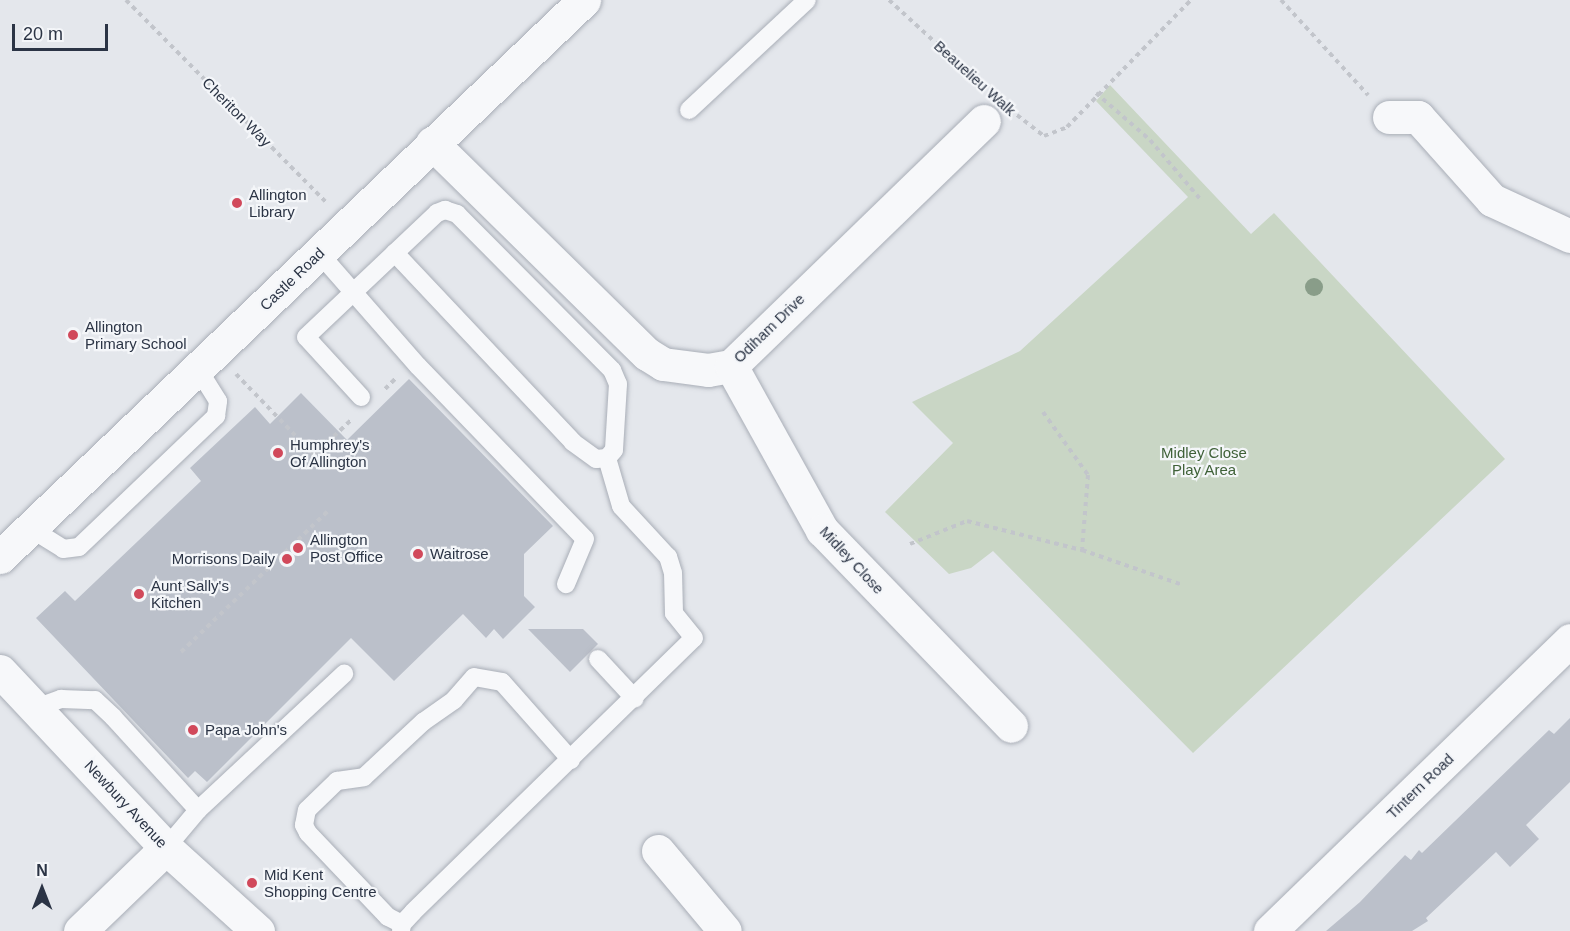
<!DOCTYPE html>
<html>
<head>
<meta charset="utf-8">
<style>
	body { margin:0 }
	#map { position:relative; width:1570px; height:931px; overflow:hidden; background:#e4e7ec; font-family:Arial,sans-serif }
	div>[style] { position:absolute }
	.green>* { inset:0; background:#c9d6c5 }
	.building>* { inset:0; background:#bbc0ca }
	.path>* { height:4px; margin-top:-2px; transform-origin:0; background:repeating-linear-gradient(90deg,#c2c5cb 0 4.5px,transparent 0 9px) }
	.roads { filter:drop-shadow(0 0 2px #a9aeb7) drop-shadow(0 0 2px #a9aeb7) }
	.service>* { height:18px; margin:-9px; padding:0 9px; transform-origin:9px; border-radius:9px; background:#f7f8fa }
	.minor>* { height:33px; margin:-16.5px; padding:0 16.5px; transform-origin:16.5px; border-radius:16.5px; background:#f7f8fa }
	.trees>* { width:18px; height:18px; margin:-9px; border-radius:50%; background:#899d89 }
	.dots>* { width:16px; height:16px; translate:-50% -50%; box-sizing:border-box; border:3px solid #f4f6f9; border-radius:50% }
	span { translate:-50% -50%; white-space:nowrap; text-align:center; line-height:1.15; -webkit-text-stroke:4.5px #f4f6f9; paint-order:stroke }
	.street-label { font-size:15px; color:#2b3445 }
	.poi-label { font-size:15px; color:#2b3445 }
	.left { translate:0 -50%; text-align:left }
	.right { translate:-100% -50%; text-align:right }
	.park-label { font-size:15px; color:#3f6138 }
	.north { position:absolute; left:12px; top:859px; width:60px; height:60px; -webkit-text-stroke:4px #f4f6f9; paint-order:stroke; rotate:0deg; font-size:16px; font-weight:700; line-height:24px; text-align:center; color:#2b3445 }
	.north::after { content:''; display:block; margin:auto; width:21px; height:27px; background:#2b3445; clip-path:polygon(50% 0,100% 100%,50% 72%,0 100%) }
	.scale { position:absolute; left:12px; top:24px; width:96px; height:27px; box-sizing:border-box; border:3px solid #2b3445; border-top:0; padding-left:8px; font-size:18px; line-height:21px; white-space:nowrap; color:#2b3445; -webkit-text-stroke:4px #f4f6f9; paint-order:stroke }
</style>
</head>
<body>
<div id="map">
	<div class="green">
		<div style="clip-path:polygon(1110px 85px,1251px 234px,1274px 213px,1505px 459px,1193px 753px,993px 551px,971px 568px,949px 574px,885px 512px,953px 443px,912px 402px,1020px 351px,1188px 197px,1096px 101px)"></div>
	</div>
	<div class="building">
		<div style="clip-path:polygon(409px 379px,553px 526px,524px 554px,524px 596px,535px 607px,503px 639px,494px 629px,486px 638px,463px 614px,394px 681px,351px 638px,207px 782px,195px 771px,188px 778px,36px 618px,65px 591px,75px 601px,201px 481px,190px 468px,255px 407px,270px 424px,301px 393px,347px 440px)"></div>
		<div style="clip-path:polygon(528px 629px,583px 629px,598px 644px,570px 672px)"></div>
		<div style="clip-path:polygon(1570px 718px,1570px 782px,1526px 825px,1539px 839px,1510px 867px,1496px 852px,1426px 918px,1428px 921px,1412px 931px,1326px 931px,1360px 902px,1405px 855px,1411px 860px,1419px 850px,1422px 853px,1549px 730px,1554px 734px)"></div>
	</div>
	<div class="path">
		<div style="left:126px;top:0;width:284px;rotate:45.3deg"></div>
		<div style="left:889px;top:0;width:132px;rotate:42.5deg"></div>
		<div style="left:1281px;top:0;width:129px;rotate:47.5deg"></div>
		<div style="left:1096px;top:93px;width:72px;rotate:41deg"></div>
		<div style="left:1150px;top:140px;width:80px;rotate:49.6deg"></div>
		<div style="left:1017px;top:115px;width:34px;rotate:38deg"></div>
		<div style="left:1044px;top:136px;width:25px;rotate:-21deg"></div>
		<div style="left:1067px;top:127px;width:177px;rotate:-45.7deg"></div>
		<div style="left:236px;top:374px;width:112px;rotate:46.1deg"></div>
		<div style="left:314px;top:455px;width:51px;rotate:-43.4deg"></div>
		<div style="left:385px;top:389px;width:17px;rotate:-45deg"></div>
		<div style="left:1043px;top:412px;width:77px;rotate:54.5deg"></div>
		<div style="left:1088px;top:475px;width:74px;rotate:94.6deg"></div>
		<div style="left:910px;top:544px;width:61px;rotate:-22deg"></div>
		<div style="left:967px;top:521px;width:119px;rotate:14.2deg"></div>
		<div style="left:1082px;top:550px;width:104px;rotate:19.1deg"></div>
		<div style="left:181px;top:652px;width:204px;rotate:-43.8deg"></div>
	</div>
	<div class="roads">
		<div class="service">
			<div style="left:689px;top:110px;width:161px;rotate:-43deg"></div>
			<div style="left:319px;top:253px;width:150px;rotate:48.8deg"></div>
			<div style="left:418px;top:366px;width:240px;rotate:46deg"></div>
			<div style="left:585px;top:539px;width:49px;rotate:112.9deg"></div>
			<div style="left:361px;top:397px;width:81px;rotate:-132.5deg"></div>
			<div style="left:306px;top:337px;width:180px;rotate:-43.4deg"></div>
			<div style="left:437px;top:213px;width:9px;rotate:-21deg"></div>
			<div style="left:445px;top:210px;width:13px;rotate:18deg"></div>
			<div style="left:457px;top:214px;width:220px;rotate:45.2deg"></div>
			<div style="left:612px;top:370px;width:15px;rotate:67deg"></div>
			<div style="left:618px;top:384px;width:66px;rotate:93.5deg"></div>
			<div style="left:614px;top:450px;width:11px;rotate:131deg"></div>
			<div style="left:607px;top:458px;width:11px;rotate:175deg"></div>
			<div style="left:596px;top:459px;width:29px;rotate:-144deg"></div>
			<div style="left:573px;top:442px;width:260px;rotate:-133.3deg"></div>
			<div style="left:30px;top:528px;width:39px;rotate:32deg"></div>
			<div style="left:63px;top:549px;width:16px;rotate:-7deg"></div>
			<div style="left:79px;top:547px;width:190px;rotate:-43.7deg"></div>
			<div style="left:216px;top:416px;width:15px;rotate:-82deg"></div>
			<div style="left:218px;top:401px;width:36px;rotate:-122deg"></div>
			<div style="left:598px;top:659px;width:54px;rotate:47.2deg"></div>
			<div style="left:36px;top:708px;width:27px;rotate:-20deg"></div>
			<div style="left:61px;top:699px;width:34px;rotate:2deg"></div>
			<div style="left:95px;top:700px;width:25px;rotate:43deg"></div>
			<div style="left:113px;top:717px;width:126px;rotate:47.6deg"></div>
			<div style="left:198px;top:810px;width:50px;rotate:130.1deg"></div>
			<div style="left:198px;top:810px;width:200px;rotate:-43deg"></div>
			<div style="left:402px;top:924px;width:16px;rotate:-153deg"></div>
			<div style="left:388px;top:917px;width:116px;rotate:-133.6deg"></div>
			<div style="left:308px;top:833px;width:9px;rotate:-117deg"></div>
			<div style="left:304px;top:825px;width:15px;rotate:-79deg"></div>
			<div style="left:307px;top:810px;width:42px;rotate:-44deg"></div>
			<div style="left:337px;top:781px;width:27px;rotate:-8deg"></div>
			<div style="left:364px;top:777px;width:81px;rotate:-43deg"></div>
			<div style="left:423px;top:722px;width:38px;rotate:-35deg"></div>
			<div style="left:454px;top:700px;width:30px;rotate:-49deg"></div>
			<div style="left:474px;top:677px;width:28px;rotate:10deg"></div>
			<div style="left:502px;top:682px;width:104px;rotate:48.5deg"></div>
			<div style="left:401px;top:931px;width:7px;rotate:-82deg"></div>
			<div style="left:402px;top:924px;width:16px;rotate:-47deg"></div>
			<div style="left:413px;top:912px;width:392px;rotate:-44.3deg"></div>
			<div style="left:694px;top:638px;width:32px;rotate:-129deg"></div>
			<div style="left:674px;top:613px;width:40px;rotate:-91.4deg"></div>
			<div style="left:673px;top:573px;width:17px;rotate:-107deg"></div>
			<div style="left:668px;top:557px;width:69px;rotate:-132.7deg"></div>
			<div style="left:621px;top:506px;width:50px;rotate:-106.3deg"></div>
		</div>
		<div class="minor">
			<div style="left:1389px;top:117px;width:29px"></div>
			<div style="left:1418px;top:117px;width:111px;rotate:48.3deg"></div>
			<div style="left:1492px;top:200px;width:86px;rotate:24.8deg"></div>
			<div style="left:432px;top:143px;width:301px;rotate:44.5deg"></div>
			<div style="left:647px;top:354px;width:19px;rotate:32deg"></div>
			<div style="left:663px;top:364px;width:45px;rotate:7.6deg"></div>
			<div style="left:708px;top:370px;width:23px;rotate:-10deg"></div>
			<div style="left:731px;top:366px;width:352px;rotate:-44.1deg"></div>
			<div style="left:731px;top:366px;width:188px;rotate:61deg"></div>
			<div style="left:822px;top:530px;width:272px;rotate:46deg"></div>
			<div style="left:0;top:557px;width:807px;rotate:-43.64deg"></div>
			<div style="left:0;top:671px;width:243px;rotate:46.8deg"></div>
			<div style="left:166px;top:848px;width:124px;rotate:42.1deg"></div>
			<div style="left:658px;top:851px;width:104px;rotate:50.1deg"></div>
			<div style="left:80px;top:931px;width:120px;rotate:-44deg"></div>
			<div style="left:1270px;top:931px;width:418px;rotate:-44.1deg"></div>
		</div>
	</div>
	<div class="trees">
		<div style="left:1314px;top:287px"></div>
	</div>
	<div class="dots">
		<div style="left:237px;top:203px;background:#d1495b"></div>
		<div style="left:73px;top:335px;background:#d1495b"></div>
		<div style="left:278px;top:453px;background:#d1495b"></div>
		<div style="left:298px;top:548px;background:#d1495b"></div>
		<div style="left:418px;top:554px;background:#d1495b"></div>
		<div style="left:287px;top:559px;background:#d1495b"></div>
		<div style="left:139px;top:594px;background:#d1495b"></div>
		<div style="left:193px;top:730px;background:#d1495b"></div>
		<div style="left:252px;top:883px;background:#d1495b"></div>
	</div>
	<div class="street-label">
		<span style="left:975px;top:78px;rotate:42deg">Beauelieu Walk</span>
		<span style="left:237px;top:112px;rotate:45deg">Cheriton Way</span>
		<span style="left:292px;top:279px;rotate:-44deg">Castle Road</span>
		<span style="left:769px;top:328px;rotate:-44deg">Odiham Drive</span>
		<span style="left:852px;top:560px;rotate:47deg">Midley Close</span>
		<span style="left:1420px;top:786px;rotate:-44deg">Tintern Road</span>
		<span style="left:126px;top:804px;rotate:47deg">Newbury Avenue</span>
	</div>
	<div class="poi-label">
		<span class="left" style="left:249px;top:203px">Allington<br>Library</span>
		<span class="left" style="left:85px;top:335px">Allington<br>Primary School</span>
		<span class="left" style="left:290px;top:453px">Humphrey's<br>Of Allington</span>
		<span class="left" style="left:310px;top:548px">Allington<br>Post Office</span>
		<span class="left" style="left:430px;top:554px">Waitrose</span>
		<span class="right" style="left:275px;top:559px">Morrisons Daily</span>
		<span class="left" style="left:151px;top:594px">Aunt Sally's<br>Kitchen</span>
		<span class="left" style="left:205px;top:730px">Papa John's</span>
		<span class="left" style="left:264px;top:883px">Mid Kent<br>Shopping Centre</span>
	</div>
	<div class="park-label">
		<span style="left:1204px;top:461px">Midley Close<br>Play Area</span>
	</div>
	<div class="north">N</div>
	<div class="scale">20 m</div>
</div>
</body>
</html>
